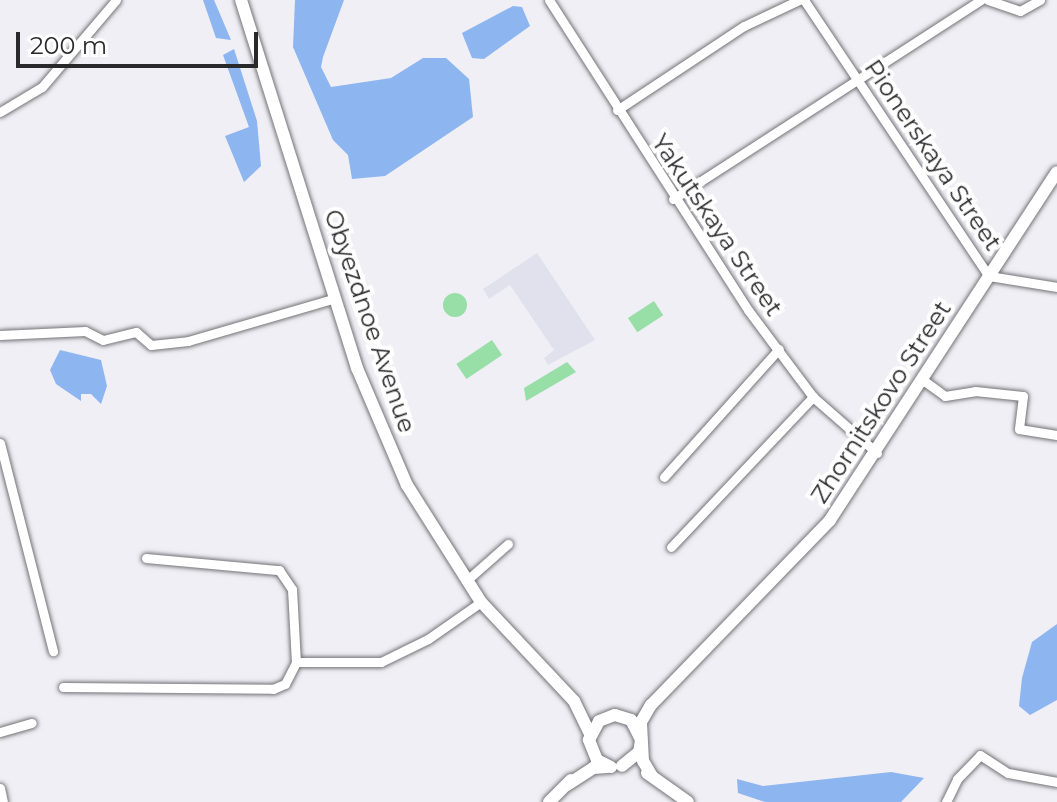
<!DOCTYPE html>
<html>
<head>
<meta charset="utf-8">
<style>
	body { margin:0 }
	#map { position:relative; width:1057px; height:802px; overflow:hidden; background:#efeff5; font-family:Montserrat,sans-serif }
	div>[style] { position:absolute }
	.built>* { inset:0; background:#e1e1ee }
	.green>* { inset:0; background:#97dea7; transform-origin:0 0 }
	.round { border-radius:50% }
	.water>* { inset:0; background:#8db5f0 }
	.roads { filter:drop-shadow(0 0 2px #737378) drop-shadow(0 0 2px #737378) }
	.street>* { height:9px; margin:-4.5px; padding:0 4.5px; transform-origin:4.5px; border-radius:4.5px; background:#fff }
	.secondary>* { height:12px; margin:-6px; padding:0 6px; transform-origin:6px; border-radius:6px; background:#fff }
	span { translate:-50% -50%; white-space:nowrap; text-align:center; line-height:1.15; -webkit-text-stroke:8px #fff; paint-order:stroke }
	.street-label { font-size:24px; color:#29292c }
	.scale { position:absolute; left:16px; top:32px; width:242px; height:36px; box-sizing:border-box; border:4px solid #29292c; border-top:0; padding-left:10px; font-size:24px; line-height:28px; white-space:nowrap; color:#29292c; -webkit-text-stroke:6px #fff; paint-order:stroke }
</style>
</head>
<body>
<div id="map">
	<div class="built">
		<div style="clip-path:polygon(537px 253px,595px 340px,548px 365px,544px 358px,554px 350px,510px 285px,489px 299px,483px 289px)"></div>
	</div>
	<div class="green">
		<div class="round" style="left:443px;top:293px;width:24px;height:24px"></div>
		<div style="left:654px;top:301px;width:17px;height:31px;rotate:57deg"></div>
		<div style="left:492px;top:340px;width:18px;height:43px;rotate:56deg"></div>
		<div style="clip-path:polygon(567px 362px,576px 372px,526px 401px,524px 388px)"></div>
	</div>
	<div class="water">
		<div style="clip-path:polygon(203px 0,214px 0,231px 40px,216px 38px)"></div>
		<div style="clip-path:polygon(295px 0,344px 0,323px 57px,321px 67px,331px 87px,391px 78px,423px 58px,446px 58px,469px 79px,473px 117px,385px 176px,352px 179px,348px 155px,333px 140px,293px 47px)"></div>
		<div style="clip-path:polygon(513px 6px,522px 7px,530px 26px,484px 59px,472px 58px,462px 33px)"></div>
		<div style="clip-path:polygon(234px 49px,257px 121px,261px 166px,244px 182px,225px 136px,249px 127px,223px 55px)"></div>
		<div style="clip-path:polygon(60px 350px,101px 360px,107px 386px,101px 404px,91px 394px,81px 394px,81px 401px,56px 384px,50px 370px)"></div>
		<div style="clip-path:polygon(1057px 624px,1057px 700px,1030px 715px,1019px 706px,1022px 678px,1032px 642px)"></div>
		<div style="clip-path:polygon(891px 772px,924px 778px,901px 802px,765px 802px,738px 793px,737px 779px,763px 786px)"></div>
	</div>
	<div class="roads">
		<div class="street">
			<div style="left:549px;top:0;width:368px;rotate:57.3deg"></div>
			<div style="left:748px;top:310px;width:109px;rotate:53.2deg"></div>
			<div style="left:813px;top:397px;width:85px;rotate:41.2deg"></div>
			<div style="left:804px;top:0;width:332px;rotate:56.2deg"></div>
			<div style="left:989px;top:276px;width:69px;rotate:9.2deg"></div>
			<div style="left:988px;top:0;width:34px;rotate:19deg"></div>
			<div style="left:1020px;top:11px;width:23px;rotate:-29deg"></div>
			<div style="left:617px;top:110px;width:152px;rotate:-33.5deg"></div>
			<div style="left:744px;top:26px;width:61px;rotate:-25.3deg"></div>
			<div style="left:0;top:112px;width:49px;rotate:-30.8deg"></div>
			<div style="left:42px;top:87px;width:114px;rotate:-49.6deg"></div>
			<div style="left:673px;top:199px;width:367px;rotate:-32.9deg"></div>
			<div style="left:0;top:335px;width:85px;rotate:-2.7deg"></div>
			<div style="left:85px;top:331px;width:20px;rotate:27deg"></div>
			<div style="left:103px;top:340px;width:34px;rotate:-14deg"></div>
			<div style="left:136px;top:332px;width:20px;rotate:41deg"></div>
			<div style="left:151px;top:345px;width:37px;rotate:-6deg"></div>
			<div style="left:188px;top:341px;width:154px;rotate:-16.2deg"></div>
			<div style="left:923px;top:380px;width:27px;rotate:36deg"></div>
			<div style="left:945px;top:396px;width:30px;rotate:-9deg"></div>
			<div style="left:975px;top:391px;width:48px;rotate:5.9deg"></div>
			<div style="left:1023px;top:396px;width:33px;rotate:97deg"></div>
			<div style="left:1019px;top:429px;width:38px;rotate:9deg"></div>
			<div style="left:0;top:443px;width:215px;rotate:75.7deg"></div>
			<div style="left:664px;top:477px;width:172px;rotate:-48.1deg"></div>
			<div style="left:671px;top:547px;width:207px;rotate:-46.6deg"></div>
			<div style="left:146px;top:558px;width:134px;rotate:5.2deg"></div>
			<div style="left:279px;top:570px;width:23px;rotate:56deg"></div>
			<div style="left:292px;top:589px;width:73px;rotate:86.9deg"></div>
			<div style="left:296px;top:662px;width:85px"></div>
			<div style="left:381px;top:662px;width:52px;rotate:-26.1deg"></div>
			<div style="left:428px;top:639px;width:65px;rotate:-34.9deg"></div>
			<div style="left:466px;top:581px;width:56px;rotate:-41.4deg"></div>
			<div style="left:63px;top:687px;width:210px;rotate:0.5deg"></div>
			<div style="left:273px;top:689px;width:13px;rotate:-23deg"></div>
			<div style="left:285px;top:684px;width:25px;rotate:-63deg"></div>
			<div style="left:0;top:732px;width:33px;rotate:-16deg"></div>
			<div style="left:0;top:788px;width:14px;rotate:78deg"></div>
			<div style="left:946px;top:802px;width:25px;rotate:-64deg"></div>
			<div style="left:957px;top:779px;width:33px;rotate:-46deg"></div>
			<div style="left:980px;top:755px;width:33px;rotate:33deg"></div>
			<div style="left:1008px;top:773px;width:50px;rotate:10.4deg"></div>
		</div>
		<div class="secondary">
			<div style="left:241px;top:0;width:386px;rotate:72.5deg"></div>
			<div style="left:357px;top:368px;width:127px;rotate:66.9deg"></div>
			<div style="left:407px;top:485px;width:138px;rotate:57.7deg"></div>
			<div style="left:481px;top:602px;width:136px;rotate:46.8deg"></div>
			<div style="left:574px;top:701px;width:37px;rotate:64deg"></div>
			<div style="left:611px;top:767px;width:16px;rotate:-153deg"></div>
			<div style="left:597px;top:760px;width:22px;rotate:-112deg"></div>
			<div style="left:589px;top:740px;width:21px;rotate:-62deg"></div>
			<div style="left:599px;top:721px;width:17px;rotate:-21deg"></div>
			<div style="left:615px;top:715px;width:17px;rotate:17deg"></div>
			<div style="left:631px;top:720px;width:22px;rotate:63deg"></div>
			<div style="left:641px;top:740px;width:12px;rotate:99deg"></div>
			<div style="left:639px;top:752px;width:22px;rotate:141deg"></div>
			<div style="left:647px;top:773px;width:50px;rotate:35.3deg"></div>
			<div style="left:652px;top:776px;width:17px;rotate:-121deg"></div>
			<div style="left:643px;top:761px;width:39px;rotate:-93deg"></div>
			<div style="left:641px;top:722px;width:20px;rotate:-60deg"></div>
			<div style="left:651px;top:705px;width:257px;rotate:-45.9deg"></div>
			<div style="left:830px;top:520px;width:415px;rotate:-56.9deg"></div>
			<div style="left:567px;top:785px;width:31px;rotate:-33deg"></div>
			<div style="left:593px;top:768px;width:14px;rotate:-4deg"></div>
			<div style="left:549px;top:802px;width:31px;rotate:-45deg"></div>
		</div>
	</div>
	<div class="street-label">
		<span style="left:933px;top:155px;rotate:56deg">Pionerskaya Street</span>
		<span style="left:717px;top:225px;rotate:56deg">Yakutskaya Street</span>
		<span style="left:370px;top:321px;rotate:71deg">Obyezdnoe Avenue</span>
		<span style="left:881px;top:402px;rotate:-57deg">Zhornitskovo Street</span>
	</div>
	<div class="scale">200 m</div>
</div>
</body>
</html>
